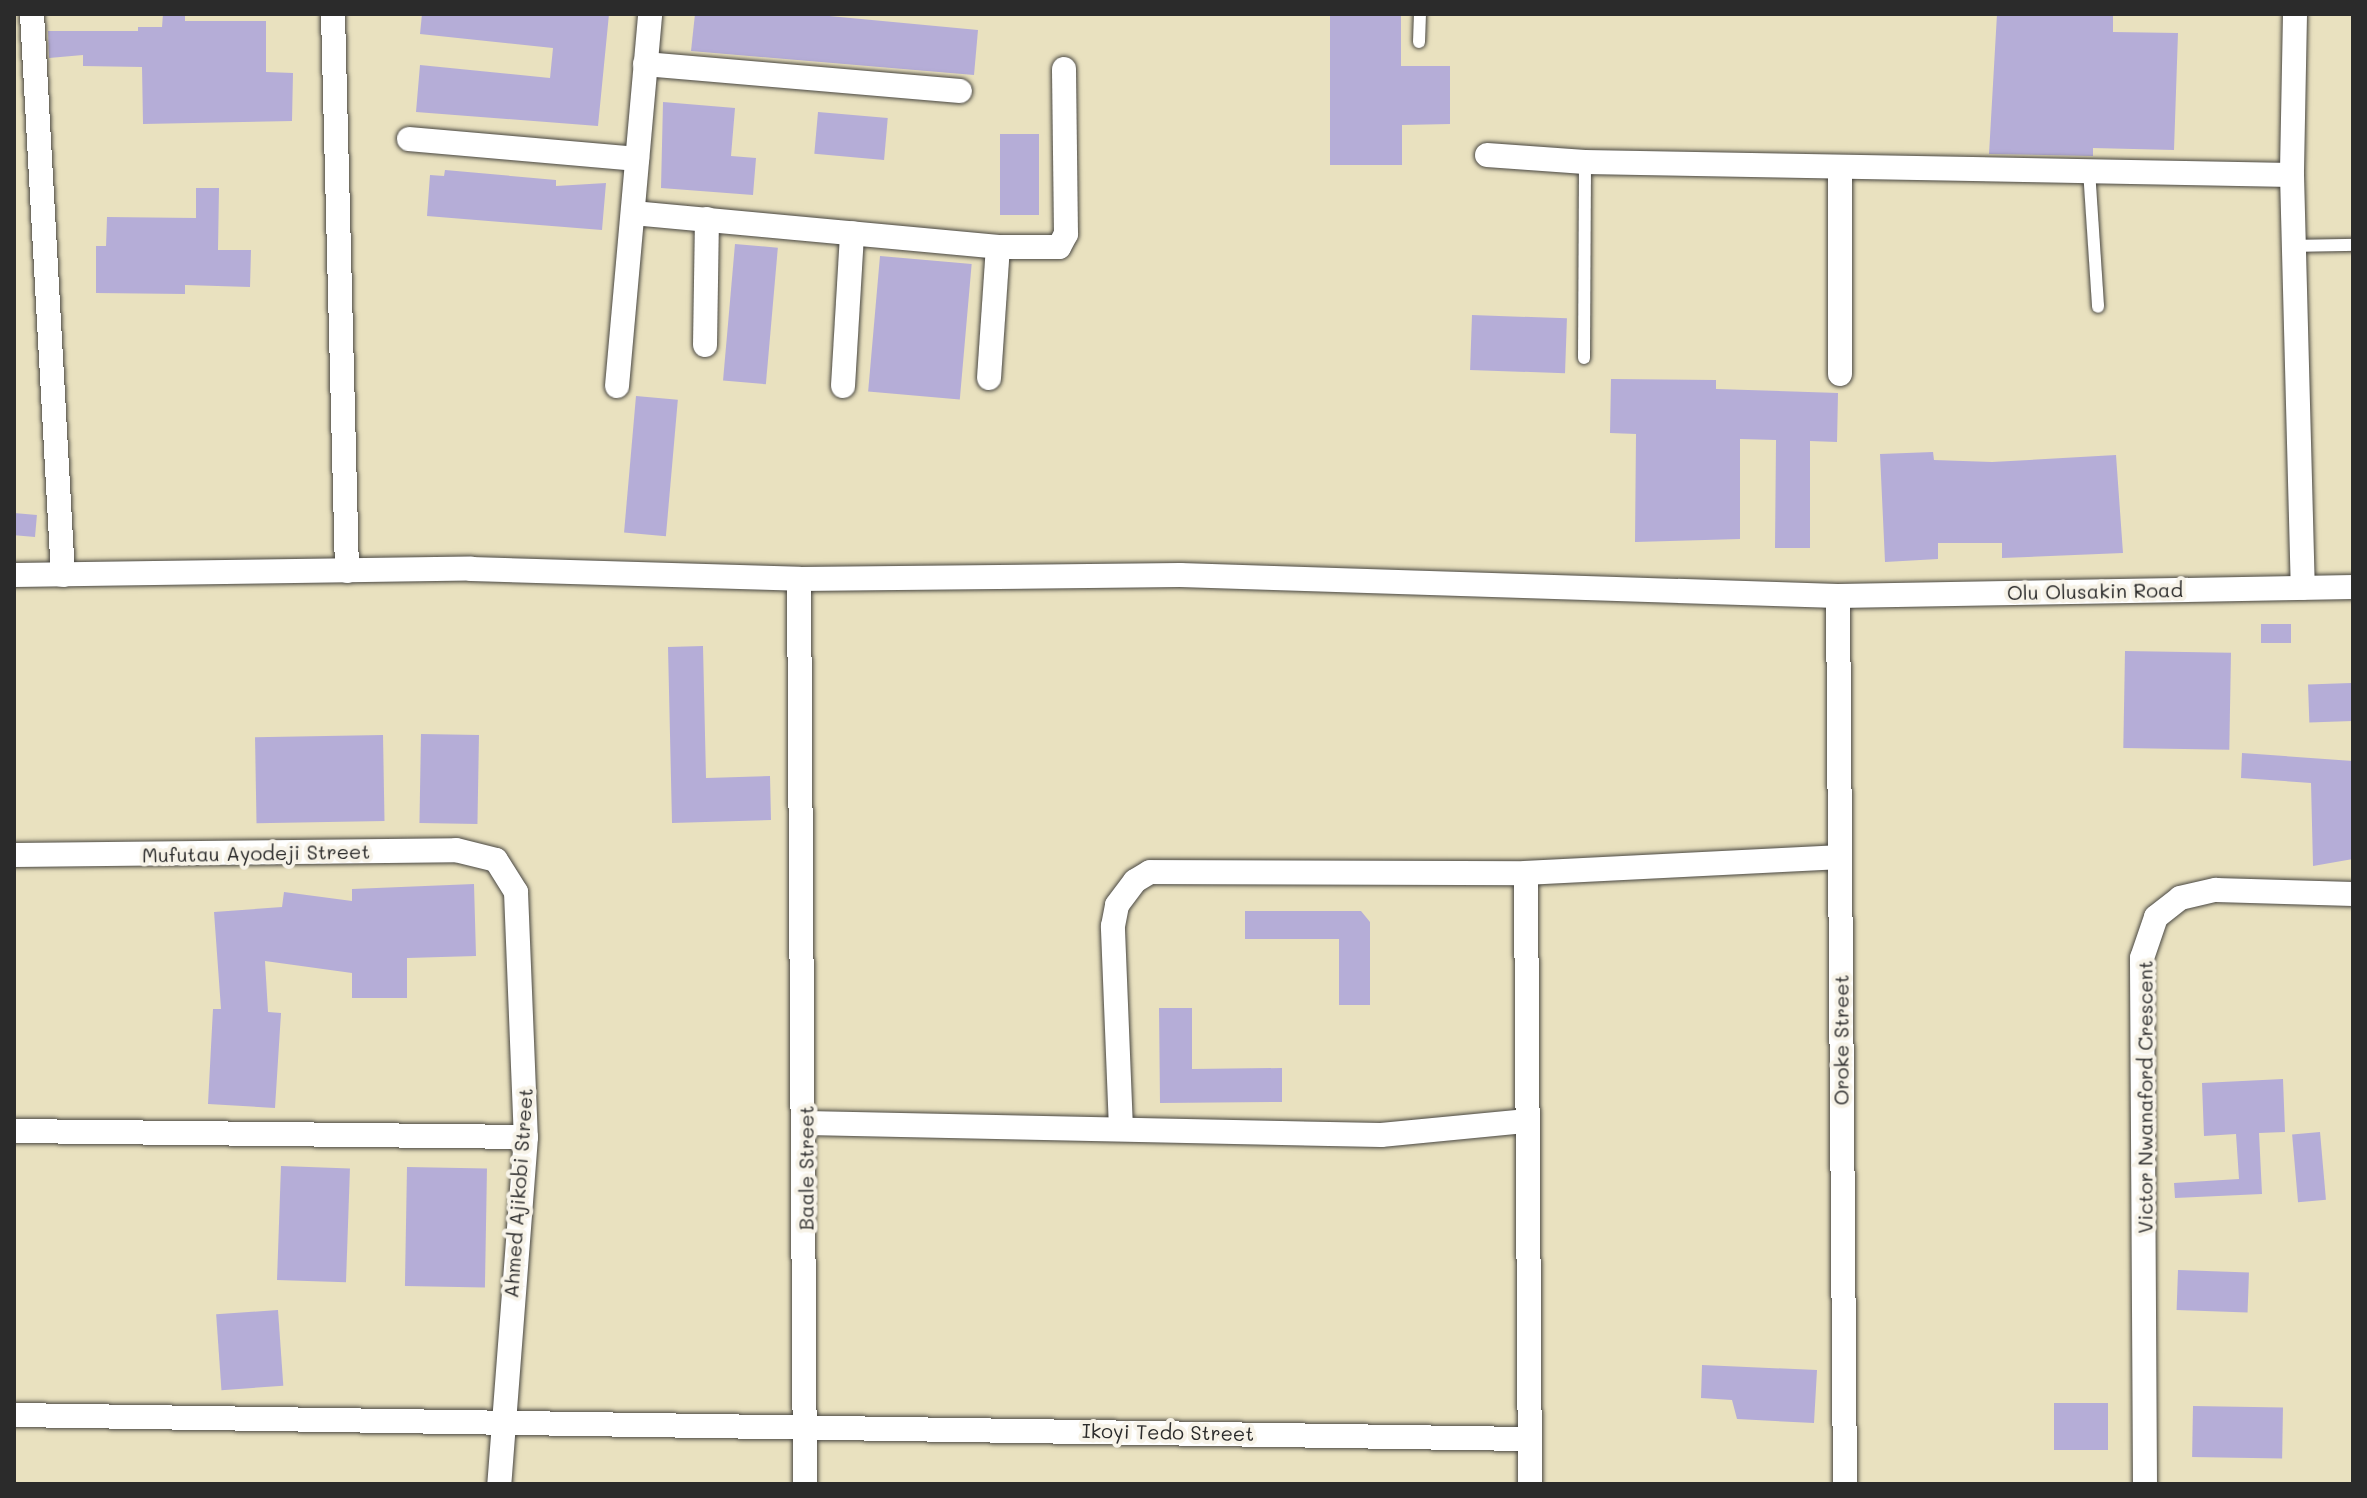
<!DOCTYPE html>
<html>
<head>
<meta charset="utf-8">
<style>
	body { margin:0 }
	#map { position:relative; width:2367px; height:1498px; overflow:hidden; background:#e9e1bf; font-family:Mali,sans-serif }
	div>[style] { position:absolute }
	.building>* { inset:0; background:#b5add7; transform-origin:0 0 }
	.roads { filter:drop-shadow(0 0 2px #484641) drop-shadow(0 0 2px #484641) }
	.lane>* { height:12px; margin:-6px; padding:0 6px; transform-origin:6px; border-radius:6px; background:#fff }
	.street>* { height:24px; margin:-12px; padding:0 12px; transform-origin:12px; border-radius:12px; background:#fff }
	span { translate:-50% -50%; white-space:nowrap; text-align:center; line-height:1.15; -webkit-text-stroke:8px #f7f3e8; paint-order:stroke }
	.street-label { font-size:20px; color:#2b2b2b }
	.frame { position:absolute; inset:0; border:16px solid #2b2b2b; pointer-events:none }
</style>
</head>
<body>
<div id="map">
	<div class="building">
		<div style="clip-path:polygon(163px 14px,185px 14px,185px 21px,266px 21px,266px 72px,293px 73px,292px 121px,143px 124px,142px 67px,83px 66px,83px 55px,49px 58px,48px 31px,138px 31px,138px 27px,162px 27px)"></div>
		<div style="clip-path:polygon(422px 14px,609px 14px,598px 126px,416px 112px,420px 65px,550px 78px,553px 48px,420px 34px)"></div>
		<div style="clip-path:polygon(695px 14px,808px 14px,978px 30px,974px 75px,691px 51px)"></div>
		<div style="clip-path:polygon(1330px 14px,1401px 14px,1401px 66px,1450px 66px,1450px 124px,1402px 125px,1402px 165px,1330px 165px)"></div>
		<div style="clip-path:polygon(1997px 14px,2113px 14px,2113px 32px,2178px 33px,2174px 150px,2093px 148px,2093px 156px,1989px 154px)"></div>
		<div style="clip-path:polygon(663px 102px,735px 108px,731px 156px,756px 158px,753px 195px,661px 188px)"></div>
		<div style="left:818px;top:112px;width:70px;height:42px;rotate:5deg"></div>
		<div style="left:1000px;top:134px;width:39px;height:81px"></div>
		<div style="clip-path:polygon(445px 170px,556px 180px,556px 186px,606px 183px,602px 230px,427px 216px,430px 175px,444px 176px)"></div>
		<div style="clip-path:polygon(196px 188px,219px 188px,218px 250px,251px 250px,250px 287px,185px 285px,185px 294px,96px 293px,96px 246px,106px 246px,107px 217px,196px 218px)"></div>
		<div style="left:735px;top:244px;width:43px;height:137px;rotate:5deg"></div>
		<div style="left:880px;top:256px;width:92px;height:136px;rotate:5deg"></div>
		<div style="left:1472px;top:315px;width:95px;height:55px;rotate:2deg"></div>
		<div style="clip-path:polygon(1611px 379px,1716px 380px,1716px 389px,1838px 393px,1837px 442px,1810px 441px,1810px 548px,1775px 548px,1776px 440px,1740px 439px,1740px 539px,1635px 542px,1636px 434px,1610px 433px)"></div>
		<div style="left:636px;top:396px;width:42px;height:137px;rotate:5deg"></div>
		<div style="clip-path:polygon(1933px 452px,1934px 460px,1992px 462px,2116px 455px,2123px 553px,2002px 558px,2002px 543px,1938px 543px,1938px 559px,1885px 562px,1880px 454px)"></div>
		<div style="left:14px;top:513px;width:23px;height:22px;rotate:5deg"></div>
		<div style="left:2291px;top:624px;width:19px;height:30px;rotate:90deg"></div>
		<div style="clip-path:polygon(703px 646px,706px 778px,770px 776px,771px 820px,672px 823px,668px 647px)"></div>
		<div style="left:2125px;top:651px;width:106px;height:97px;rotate:1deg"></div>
		<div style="left:2351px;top:683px;width:38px;height:43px;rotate:88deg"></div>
		<div style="left:421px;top:734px;width:58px;height:89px;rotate:1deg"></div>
		<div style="left:383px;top:735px;width:86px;height:128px;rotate:89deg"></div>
		<div style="clip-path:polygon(2242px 753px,2353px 761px,2353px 859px,2313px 866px,2311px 783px,2241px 778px)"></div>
		<div style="clip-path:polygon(474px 884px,476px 956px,407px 958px,407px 998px,352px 998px,352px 973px,265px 961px,268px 1012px,281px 1013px,275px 1108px,208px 1104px,213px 1009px,221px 1009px,214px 912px,282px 907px,284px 892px,352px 901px,352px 889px)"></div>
		<div style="clip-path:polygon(1245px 911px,1361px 911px,1370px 922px,1370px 1005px,1339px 1005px,1339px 939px,1245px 939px)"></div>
		<div style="clip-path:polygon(1159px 1008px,1192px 1008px,1192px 1069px,1282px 1068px,1282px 1102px,1160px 1103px)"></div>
		<div style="clip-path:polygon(2283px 1079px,2285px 1132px,2259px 1133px,2262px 1194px,2175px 1198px,2174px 1183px,2239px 1179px,2236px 1134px,2204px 1136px,2202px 1083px)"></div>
		<div style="left:2320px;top:1132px;width:68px;height:28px;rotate:85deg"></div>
		<div style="left:281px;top:1166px;width:69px;height:114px;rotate:2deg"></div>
		<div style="left:407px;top:1167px;width:80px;height:119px;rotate:1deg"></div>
		<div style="left:2178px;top:1270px;width:71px;height:40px;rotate:2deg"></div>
		<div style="left:278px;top:1310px;width:76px;height:62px;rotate:86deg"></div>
		<div style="clip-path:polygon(1702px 1365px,1817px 1370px,1814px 1423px,1737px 1419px,1732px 1400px,1701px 1398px)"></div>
		<div style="left:2054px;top:1403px;width:54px;height:47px"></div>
		<div style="left:2193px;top:1406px;width:90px;height:51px;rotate:1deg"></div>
	</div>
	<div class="roads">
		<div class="lane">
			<div style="left:1419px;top:42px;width:28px;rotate:-88deg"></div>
			<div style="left:2089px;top:170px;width:137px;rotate:86.2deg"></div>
			<div style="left:2294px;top:246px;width:59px;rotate:-1deg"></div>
			<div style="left:1584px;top:358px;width:196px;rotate:-89.7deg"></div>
		</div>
		<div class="street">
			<div style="left:32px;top:14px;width:562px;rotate:86.84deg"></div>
			<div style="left:333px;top:14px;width:557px;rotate:88.56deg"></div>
			<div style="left:2295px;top:14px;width:161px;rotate:91.1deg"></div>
			<div style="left:2292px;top:175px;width:413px;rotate:88.5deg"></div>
			<div style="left:645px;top:64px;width:316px;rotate:4.9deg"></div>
			<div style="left:409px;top:139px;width:229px;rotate:5deg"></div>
			<div style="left:1487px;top:155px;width:98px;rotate:4.1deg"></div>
			<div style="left:1585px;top:162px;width:707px;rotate:1.05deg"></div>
			<div style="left:1840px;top:167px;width:207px;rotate:90deg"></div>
			<div style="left:633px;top:213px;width:367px;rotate:5.3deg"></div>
			<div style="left:998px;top:247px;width:61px"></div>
			<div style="left:1059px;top:247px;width:15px;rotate:-62deg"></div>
			<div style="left:1066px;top:234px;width:165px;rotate:-90.7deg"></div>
			<div style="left:705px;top:345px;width:126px;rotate:-89.1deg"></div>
			<div style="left:989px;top:378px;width:131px;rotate:-86.1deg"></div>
			<div style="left:617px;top:386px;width:373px;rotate:-84.9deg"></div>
			<div style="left:843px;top:386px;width:153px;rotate:-86.6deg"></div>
			<div style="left:14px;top:575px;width:457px;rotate:-0.8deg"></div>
			<div style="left:471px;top:569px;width:328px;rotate:1.7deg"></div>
			<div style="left:799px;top:579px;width:381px;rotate:-0.6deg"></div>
			<div style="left:1180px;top:575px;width:658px;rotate:1.83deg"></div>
			<div style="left:1838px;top:596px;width:515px;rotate:-1deg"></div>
			<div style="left:799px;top:579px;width:905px;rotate:89.62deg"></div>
			<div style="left:1838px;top:596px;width:888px;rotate:89.55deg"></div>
			<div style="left:14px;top:855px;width:442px;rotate:-0.6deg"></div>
			<div style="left:456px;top:850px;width:41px;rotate:14deg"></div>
			<div style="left:496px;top:860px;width:38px;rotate:58deg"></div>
			<div style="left:516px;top:892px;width:245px;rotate:87.7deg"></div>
			<div style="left:526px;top:1137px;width:348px;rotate:94.4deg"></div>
			<div style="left:806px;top:1123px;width:575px;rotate:1.2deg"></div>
			<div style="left:1381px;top:1135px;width:147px;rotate:-5.5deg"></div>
			<div style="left:1121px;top:1129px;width:203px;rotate:-92.3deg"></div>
			<div style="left:1113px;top:926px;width:21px;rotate:-79deg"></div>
			<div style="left:1117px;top:905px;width:30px;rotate:-53deg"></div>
			<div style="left:1135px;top:881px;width:17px;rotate:-31deg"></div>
			<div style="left:1150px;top:872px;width:376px;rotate:0.2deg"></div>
			<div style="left:14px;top:1131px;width:512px;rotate:0.67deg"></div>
			<div style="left:14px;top:1415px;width:1516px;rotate:0.91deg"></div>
			<div style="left:1530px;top:1484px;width:611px;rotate:-90.38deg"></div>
			<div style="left:1526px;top:873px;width:314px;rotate:-2.9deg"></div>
			<div style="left:2145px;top:1484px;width:526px;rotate:-90.33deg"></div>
			<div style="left:2142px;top:958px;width:43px;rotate:-71.1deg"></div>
			<div style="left:2156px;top:917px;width:31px;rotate:-38deg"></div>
			<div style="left:2180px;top:898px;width:37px;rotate:-13deg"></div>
			<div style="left:2216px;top:890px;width:137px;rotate:1.7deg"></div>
		</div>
	</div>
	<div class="street-label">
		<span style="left:2095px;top:591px;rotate:-1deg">Olu Olusakin Road</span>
		<span style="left:256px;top:853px;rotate:-1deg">Mufutau Ayodeji Street</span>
		<span style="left:1841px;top:1040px;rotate:-90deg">Oroke Street</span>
		<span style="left:2145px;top:1097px;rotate:-90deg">Victor Nwanaford Crescent</span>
		<span style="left:806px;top:1168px;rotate:-90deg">Baale Street</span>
		<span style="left:518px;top:1193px;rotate:-86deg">Ahmed Ajikobi Street</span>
		<span style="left:1168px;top:1432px;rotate:1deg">Ikoyi Tedo Street</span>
	</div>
	<div class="frame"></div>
</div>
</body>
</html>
